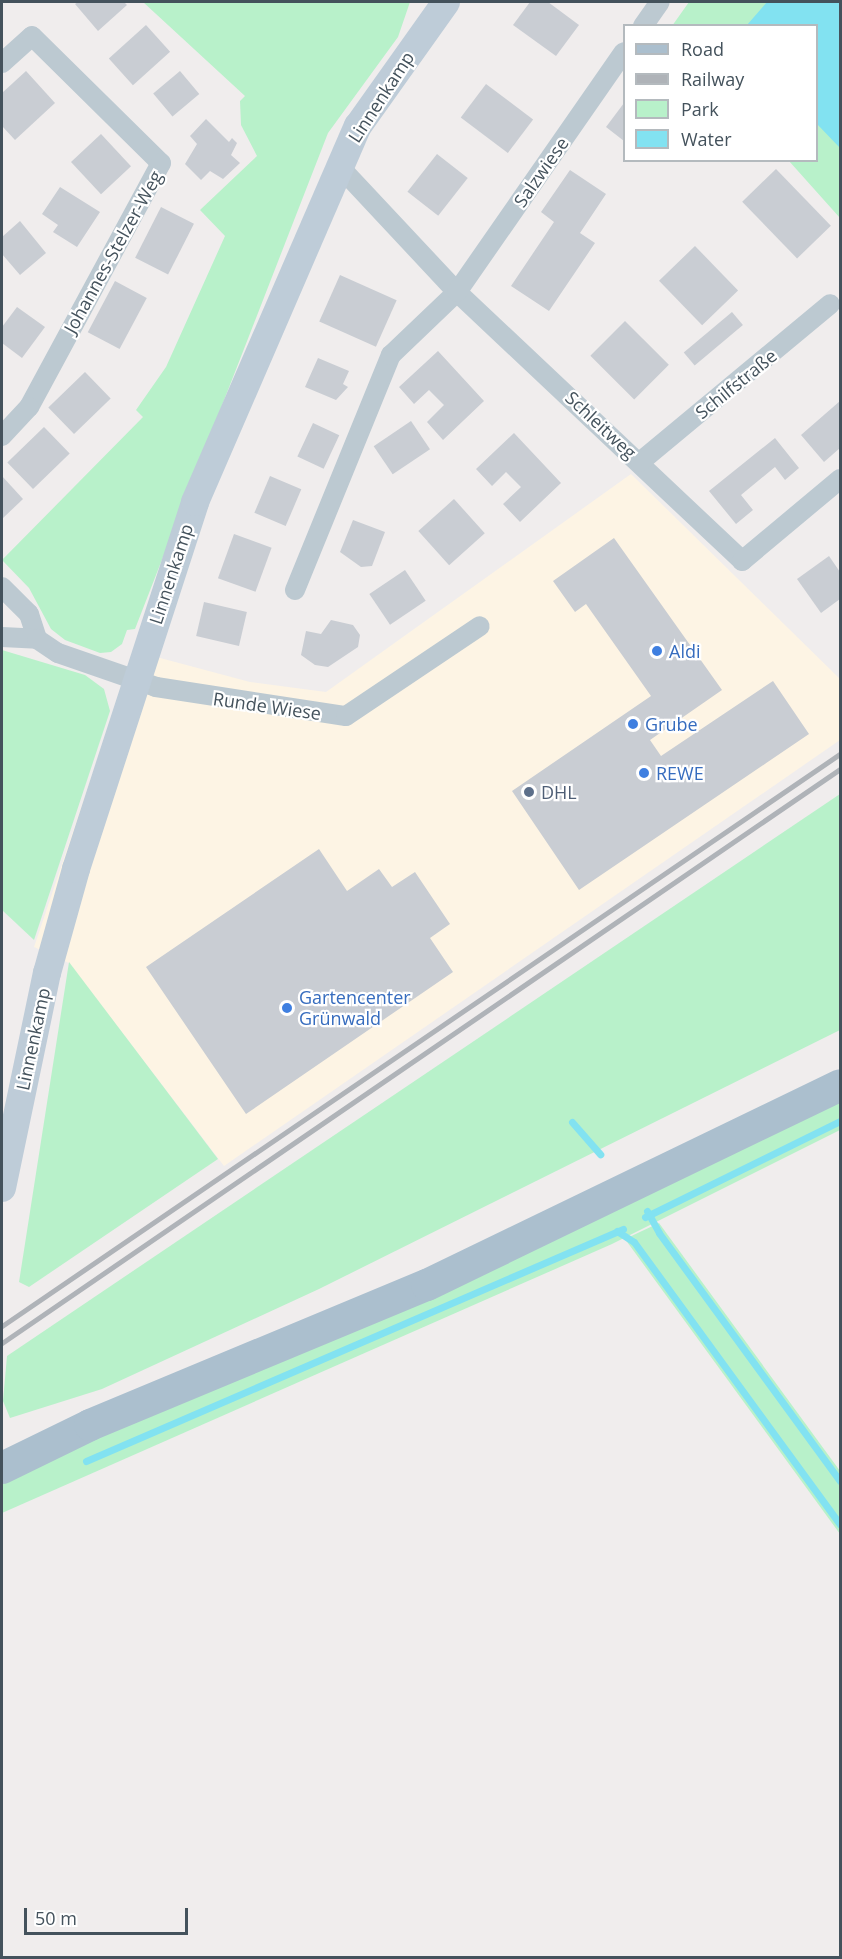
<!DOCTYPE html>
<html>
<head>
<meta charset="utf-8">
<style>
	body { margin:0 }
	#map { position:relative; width:842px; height:1959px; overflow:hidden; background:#f0eded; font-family:"Open Sans",sans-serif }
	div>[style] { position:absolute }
	.commercial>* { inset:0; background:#fdf4e4 }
	.green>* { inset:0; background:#b8f1ca }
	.water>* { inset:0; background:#82e2f1 }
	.stream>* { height:7px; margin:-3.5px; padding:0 3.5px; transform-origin:3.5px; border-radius:3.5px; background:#82e2f1 }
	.building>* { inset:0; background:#c9cdd3; transform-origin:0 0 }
	.minor>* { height:20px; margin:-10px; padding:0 10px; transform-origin:10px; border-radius:10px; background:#bcc9d1 }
	.secondary>* { height:28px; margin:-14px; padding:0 14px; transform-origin:14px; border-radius:14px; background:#beccd8 }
	.primary>* { height:32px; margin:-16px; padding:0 16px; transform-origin:16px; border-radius:16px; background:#abbfce }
	.rail>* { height:4.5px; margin:-2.25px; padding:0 2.25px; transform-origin:2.25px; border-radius:2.25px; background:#afb3b8 }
	.dots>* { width:16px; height:16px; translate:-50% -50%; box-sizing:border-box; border:3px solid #fff; border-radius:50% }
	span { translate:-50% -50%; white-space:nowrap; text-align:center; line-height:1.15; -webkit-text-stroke:4.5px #fff; paint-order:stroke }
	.street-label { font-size:18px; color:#44525c }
	.shop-label { font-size:18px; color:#366cbe }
	.left { translate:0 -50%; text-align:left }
	.service-label { font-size:18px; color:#4e5e75 }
	.frame { position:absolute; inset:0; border:3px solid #44525c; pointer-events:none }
	.legend { position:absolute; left:623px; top:24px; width:195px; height:138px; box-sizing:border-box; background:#fff; border:2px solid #b4babe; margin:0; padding:8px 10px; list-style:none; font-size:18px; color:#44525c }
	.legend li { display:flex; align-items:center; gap:12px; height:30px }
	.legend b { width:30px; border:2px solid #b4babe }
	.scale { position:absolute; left:24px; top:1908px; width:164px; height:27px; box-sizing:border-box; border:3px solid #44525c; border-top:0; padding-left:8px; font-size:18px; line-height:21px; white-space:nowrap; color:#44525c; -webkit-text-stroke:4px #fff; paint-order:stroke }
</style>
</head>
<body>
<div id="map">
	<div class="commercial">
		<div style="clip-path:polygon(631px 474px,840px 679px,840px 740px,224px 1166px,69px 963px,34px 947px,134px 651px,250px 682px,326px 692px)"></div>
	</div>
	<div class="green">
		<div style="clip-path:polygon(143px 2px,410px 2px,398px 37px,328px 133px,135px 629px,127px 630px,122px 644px,111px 652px,100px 653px,65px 640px,51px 629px,29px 588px,2px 560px,143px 417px,136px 410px,166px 367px,225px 236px,200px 210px,257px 156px,241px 125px,240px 101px,245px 96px)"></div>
		<div style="clip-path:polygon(689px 2px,840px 2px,840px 218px,789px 161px,816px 160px,816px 26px,672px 26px)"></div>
		<div style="clip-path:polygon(2px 650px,85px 675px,104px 689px,110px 711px,34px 940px,2px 910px)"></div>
		<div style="clip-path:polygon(840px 794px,840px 1030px,319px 1289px,102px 1389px,10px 1418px,3px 1401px,7px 1356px)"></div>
		<div style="clip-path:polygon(69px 962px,218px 1159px,29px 1287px,19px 1282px)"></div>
		<div style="clip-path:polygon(840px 1095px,840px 1130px,612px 1244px,2px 1513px,2px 1481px)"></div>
		<div style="clip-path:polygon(659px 1223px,840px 1471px,840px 1534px,625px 1239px)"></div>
	</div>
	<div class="water">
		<div style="clip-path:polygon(767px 2px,840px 2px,840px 148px,817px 124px,816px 26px,747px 25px)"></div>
	</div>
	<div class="stream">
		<div style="left:572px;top:1122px;width:43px;rotate:48.8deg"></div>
		<div style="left:647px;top:1211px;width:25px;rotate:61deg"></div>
		<div style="left:659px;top:1233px;width:307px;rotate:53.9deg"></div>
		<div style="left:645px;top:1217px;width:217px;rotate:-26.2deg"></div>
		<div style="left:617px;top:1231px;width:20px;rotate:33deg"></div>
		<div style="left:634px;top:1242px;width:350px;rotate:53.9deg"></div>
		<div style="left:86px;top:1461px;width:585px;rotate:-23.37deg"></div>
	</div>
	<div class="building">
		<div style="clip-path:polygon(78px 2px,124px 2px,127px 5px,98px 31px,75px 4px)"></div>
		<div style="clip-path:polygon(530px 2px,548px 2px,579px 25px,556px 56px,513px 25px)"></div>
		<div style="left:146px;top:25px;width:36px;height:50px;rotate:48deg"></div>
		<div style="clip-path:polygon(26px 71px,55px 103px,15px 140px,2px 126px,2px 93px)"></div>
		<div style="left:180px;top:71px;width:30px;height:35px;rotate:50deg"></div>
		<div style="left:486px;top:84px;width:59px;height:42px;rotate:37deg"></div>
		<div style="clip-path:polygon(624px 103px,624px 141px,606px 127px)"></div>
		<div style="clip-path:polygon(206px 119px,229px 142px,232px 138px,237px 143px,231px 155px,240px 163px,223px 179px,210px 171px,201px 180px,185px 164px,197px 144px,190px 136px)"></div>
		<div style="left:101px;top:134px;width:44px;height:41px;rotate:47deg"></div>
		<div style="left:437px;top:154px;width:39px;height:48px;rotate:38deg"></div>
		<div style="left:776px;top:169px;width:79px;height:47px;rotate:46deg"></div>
		<div style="clip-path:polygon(570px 170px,606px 194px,580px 233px,595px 243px,549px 311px,511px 286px,554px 222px,541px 212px)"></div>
		<div style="clip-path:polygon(60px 187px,100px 212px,77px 247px,53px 232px,58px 225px,42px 214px)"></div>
		<div style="left:161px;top:207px;width:37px;height:57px;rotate:27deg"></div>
		<div style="clip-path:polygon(20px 221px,46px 253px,20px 275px,2px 254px,2px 237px)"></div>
		<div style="left:695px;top:246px;width:62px;height:50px;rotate:46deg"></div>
		<div style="left:340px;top:275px;width:62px;height:51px;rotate:24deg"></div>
		<div style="left:115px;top:281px;width:36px;height:58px;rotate:28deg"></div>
		<div style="clip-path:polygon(17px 307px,45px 327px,22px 358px,2px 343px,2px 327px)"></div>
		<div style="left:732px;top:312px;width:17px;height:63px;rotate:50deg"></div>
		<div style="left:625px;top:321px;width:62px;height:49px;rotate:45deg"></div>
		<div style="clip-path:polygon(438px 351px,484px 401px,443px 440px,427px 422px,444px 405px,429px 390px,414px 404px,399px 387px)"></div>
		<div style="clip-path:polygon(318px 358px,349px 371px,343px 384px,348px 387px,336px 400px,305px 387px)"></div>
		<div style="left:85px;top:372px;width:37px;height:51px;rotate:46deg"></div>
		<div style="clip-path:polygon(840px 401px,840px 448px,824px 462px,801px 435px)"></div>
		<div style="left:411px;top:421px;width:34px;height:45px;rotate:56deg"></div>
		<div style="left:313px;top:423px;width:29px;height:37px;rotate:25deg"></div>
		<div style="left:44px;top:427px;width:37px;height:51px;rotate:46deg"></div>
		<div style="clip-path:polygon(514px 433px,561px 483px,520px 522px,503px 504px,521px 487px,506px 472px,492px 486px,476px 469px)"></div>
		<div style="clip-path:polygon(775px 438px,799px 468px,785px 480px,775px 467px,741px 495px,753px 510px,736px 524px,709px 491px)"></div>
		<div style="clip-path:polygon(2px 476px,23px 499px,2px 519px)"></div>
		<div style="left:270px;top:476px;width:34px;height:40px;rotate:23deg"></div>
		<div style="left:454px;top:499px;width:46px;height:48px;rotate:48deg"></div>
		<div style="clip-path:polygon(353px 520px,385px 532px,372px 566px,361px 567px,340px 552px)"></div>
		<div style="left:234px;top:534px;width:40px;height:47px;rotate:20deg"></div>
		<div style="clip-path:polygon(614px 538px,722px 690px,650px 740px,661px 756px,773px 681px,809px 734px,579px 890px,512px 791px,651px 696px,586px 604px,575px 612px,553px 581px)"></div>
		<div style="clip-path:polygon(829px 556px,840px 572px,840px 599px,821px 613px,797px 579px)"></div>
		<div style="left:405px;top:570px;width:37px;height:43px;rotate:56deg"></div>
		<div style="left:204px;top:602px;width:44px;height:35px;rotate:13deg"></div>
		<div style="clip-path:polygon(331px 620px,353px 625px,360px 635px,358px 647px,328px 667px,315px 665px,301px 655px,306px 631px,321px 634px)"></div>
		<div style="clip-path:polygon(319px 849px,347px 891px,379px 869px,392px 887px,415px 872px,450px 924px,430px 938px,453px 972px,246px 1114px,146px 967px)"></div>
	</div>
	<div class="minor">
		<div style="left:643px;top:26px;width:29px;rotate:-55deg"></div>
		<div style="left:2px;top:63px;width:40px;rotate:-42deg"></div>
		<div style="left:32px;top:36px;width:181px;rotate:44.6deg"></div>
		<div style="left:161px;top:163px;width:277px;rotate:118.4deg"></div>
		<div style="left:29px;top:407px;width:40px;rotate:133deg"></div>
		<div style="left:339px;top:166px;width:173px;rotate:46.9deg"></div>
		<div style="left:457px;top:292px;width:392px;rotate:43.3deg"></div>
		<div style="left:742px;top:561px;width:128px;rotate:-39.9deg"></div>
		<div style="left:640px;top:462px;width:247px;rotate:-39.7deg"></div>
		<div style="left:2px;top:587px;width:38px;rotate:45deg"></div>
		<div style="left:29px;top:614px;width:26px;rotate:72deg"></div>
		<div style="left:295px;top:590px;width:254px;rotate:-67.8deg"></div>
		<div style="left:391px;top:355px;width:91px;rotate:-43.7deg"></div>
		<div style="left:457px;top:292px;width:292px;rotate:-55.2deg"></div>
		<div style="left:2px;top:637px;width:35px;rotate:3deg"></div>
		<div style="left:37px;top:639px;width:25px;rotate:34deg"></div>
		<div style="left:58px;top:653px;width:104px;rotate:19.1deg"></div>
		<div style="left:156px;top:687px;width:192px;rotate:8.7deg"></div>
		<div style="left:346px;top:716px;width:161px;rotate:-33.9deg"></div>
	</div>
	<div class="secondary">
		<div style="left:2px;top:1188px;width:220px;rotate:-78.2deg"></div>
		<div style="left:47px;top:973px;width:108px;rotate:-74.4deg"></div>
		<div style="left:76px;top:869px;width:386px;rotate:-72deg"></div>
		<div style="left:195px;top:502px;width:410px;rotate:-66.6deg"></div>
		<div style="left:358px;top:126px;width:152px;rotate:-54.6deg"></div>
	</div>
	<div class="primary">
		<div style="left:2px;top:1468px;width:98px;rotate:-26deg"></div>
		<div style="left:90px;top:1425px;width:365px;rotate:-22.6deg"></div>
		<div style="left:427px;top:1285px;width:459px;rotate:-25.8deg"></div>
	</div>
	<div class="rail">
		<div style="left:2px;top:1326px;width:1015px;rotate:-34.32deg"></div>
		<div style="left:2px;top:1343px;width:1016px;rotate:-34.41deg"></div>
	</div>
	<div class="dots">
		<div style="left:657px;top:651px;background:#3f7fe0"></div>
		<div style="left:633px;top:724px;background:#3f7fe0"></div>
		<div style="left:644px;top:773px;background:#3f7fe0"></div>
		<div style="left:529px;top:792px;background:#5c6f8a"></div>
		<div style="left:287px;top:1008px;background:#3f7fe0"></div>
	</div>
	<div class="street-label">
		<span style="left:381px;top:97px;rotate:-57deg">Linnenkamp</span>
		<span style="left:541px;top:172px;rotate:-55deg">Salzwiese</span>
		<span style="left:113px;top:252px;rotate:-61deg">Johannes-Stelzer-Weg</span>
		<span style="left:736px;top:384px;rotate:-39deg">Schilfstraße</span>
		<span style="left:601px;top:425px;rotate:43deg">Schleitweg</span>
		<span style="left:171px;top:574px;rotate:-72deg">Linnenkamp</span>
		<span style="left:267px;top:706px;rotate:8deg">Runde Wiese</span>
		<span style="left:33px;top:1039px;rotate:-78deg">Linnenkamp</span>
	</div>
	<div class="shop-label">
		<span class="left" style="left:669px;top:651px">Aldi</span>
		<span class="left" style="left:645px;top:724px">Grube</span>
		<span class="left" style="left:656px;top:773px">REWE</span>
		<span class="left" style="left:299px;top:1008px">Gartencenter<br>Grünwald</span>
	</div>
	<div class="service-label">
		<span class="left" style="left:541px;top:792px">DHL</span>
	</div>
	<div class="frame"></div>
	<ul class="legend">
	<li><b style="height:8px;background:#abbfce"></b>Road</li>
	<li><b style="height:8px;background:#afb3b8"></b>Railway</li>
	<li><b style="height:16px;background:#b8f1ca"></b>Park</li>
	<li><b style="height:16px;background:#82e2f1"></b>Water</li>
	</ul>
	<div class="scale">50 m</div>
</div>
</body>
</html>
